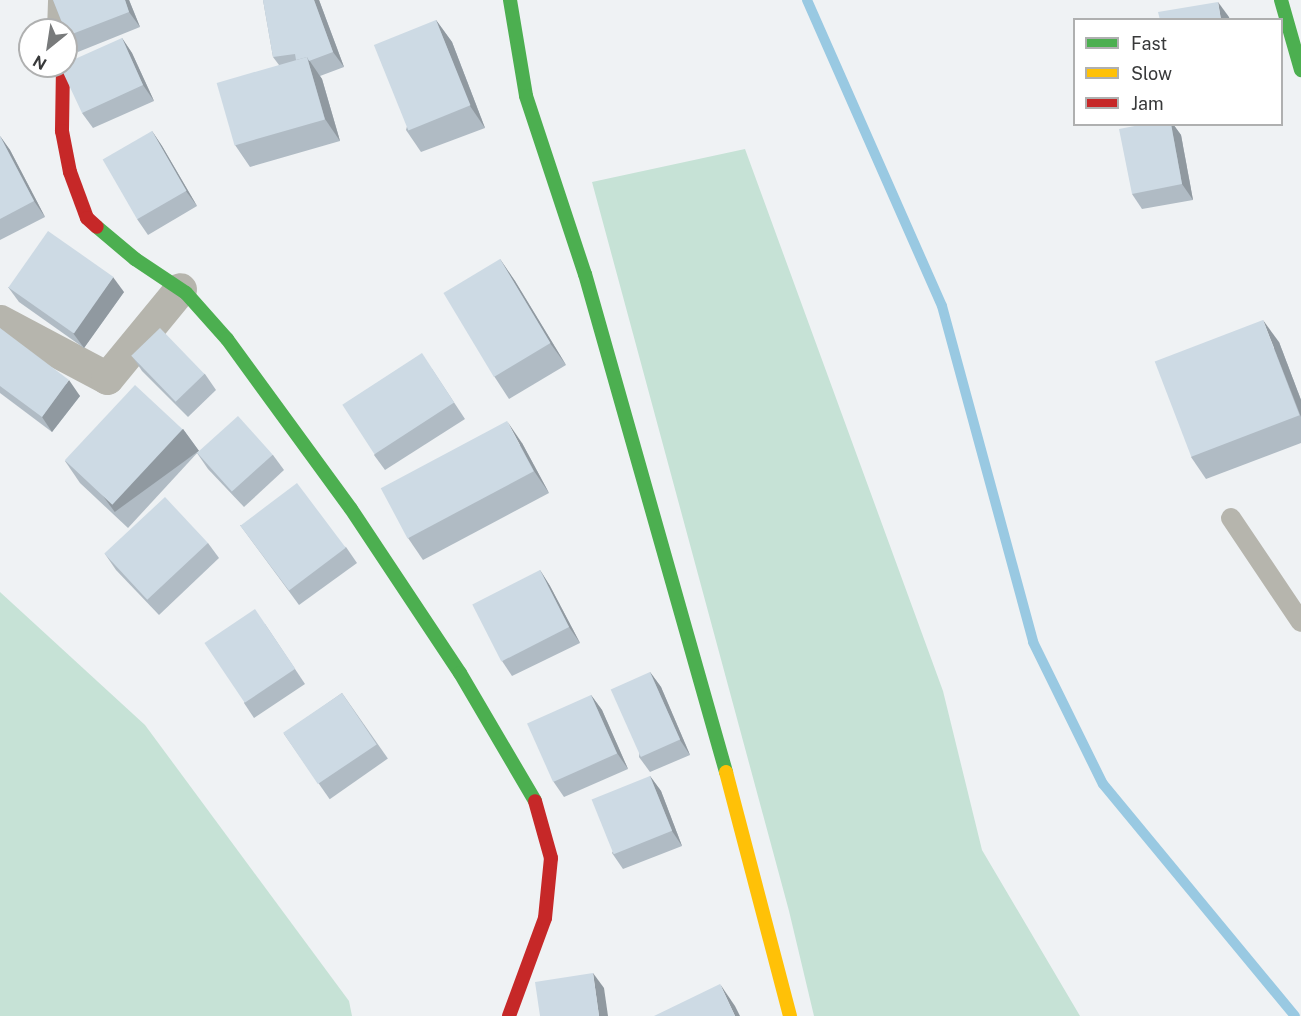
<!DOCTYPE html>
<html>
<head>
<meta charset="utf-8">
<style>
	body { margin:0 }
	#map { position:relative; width:1301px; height:1016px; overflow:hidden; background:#eff2f4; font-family:"Public Sans",sans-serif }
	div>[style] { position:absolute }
	.green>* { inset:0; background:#c6e2d6 }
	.stream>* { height:10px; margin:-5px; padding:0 5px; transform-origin:5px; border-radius:5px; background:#99c9e2 }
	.lane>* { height:20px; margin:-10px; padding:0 10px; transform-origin:10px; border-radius:10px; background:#b6b5ad }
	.street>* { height:33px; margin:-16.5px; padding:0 16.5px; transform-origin:16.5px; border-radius:16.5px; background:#b6b5ad }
	.fast>* { height:14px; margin:-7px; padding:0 7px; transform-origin:7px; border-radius:7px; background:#4caf50 }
	.slow>* { height:14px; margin:-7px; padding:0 7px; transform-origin:7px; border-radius:7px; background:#ffc107 }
	.jam>* { height:14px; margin:-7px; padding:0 7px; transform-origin:7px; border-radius:7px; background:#c62828 }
	.wall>* { inset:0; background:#b0bbc4; transform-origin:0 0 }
	.shaded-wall>* { inset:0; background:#9099a0; transform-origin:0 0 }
	.building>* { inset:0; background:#cddae4; transform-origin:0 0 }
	span { translate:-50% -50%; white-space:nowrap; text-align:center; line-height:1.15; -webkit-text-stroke:4.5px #fff; paint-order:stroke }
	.legend { position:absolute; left:1073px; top:18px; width:210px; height:108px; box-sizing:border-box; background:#fff; border:2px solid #afb0b0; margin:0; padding:8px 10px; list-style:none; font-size:18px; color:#38393a }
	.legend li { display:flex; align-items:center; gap:12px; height:30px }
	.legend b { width:30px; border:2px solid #afb0b0 }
	.north { position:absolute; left:18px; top:18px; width:60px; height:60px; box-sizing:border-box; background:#fff; border:2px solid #afb0b0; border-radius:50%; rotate:210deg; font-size:16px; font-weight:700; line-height:24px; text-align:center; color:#38393a }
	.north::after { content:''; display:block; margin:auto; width:21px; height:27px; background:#787a7b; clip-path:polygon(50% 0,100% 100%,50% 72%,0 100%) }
</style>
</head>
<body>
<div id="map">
	<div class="green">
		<div style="clip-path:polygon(745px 149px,943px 691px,982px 850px,1080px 1016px,814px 1016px,789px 911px,592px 182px)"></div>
		<div style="clip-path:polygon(0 592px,145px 725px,349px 1001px,352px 1016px,0 1016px)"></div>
	</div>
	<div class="stream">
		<div style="left:807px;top:0;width:334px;rotate:66.2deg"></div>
		<div style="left:942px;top:306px;width:348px;rotate:74.8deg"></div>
		<div style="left:1033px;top:642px;width:158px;rotate:63.8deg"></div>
		<div style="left:1103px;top:784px;width:301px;rotate:50.4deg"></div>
	</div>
	<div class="lane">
		<div style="left:1231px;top:518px;width:125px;rotate:56.1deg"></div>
	</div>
	<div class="street">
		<div style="left:63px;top:30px;width:30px;rotate:-88deg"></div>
		<div style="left:0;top:321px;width:121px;rotate:28deg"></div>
		<div style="left:107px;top:378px;width:115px;rotate:-50.6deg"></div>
	</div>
	<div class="fast">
		<div style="left:510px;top:0;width:97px;rotate:80.5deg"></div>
		<div style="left:526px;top:96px;width:188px;rotate:71.7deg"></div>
		<div style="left:585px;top:274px;width:518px;rotate:74.19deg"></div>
		<div style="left:1281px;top:0;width:73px;rotate:74.1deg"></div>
		<div style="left:97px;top:227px;width:50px;rotate:40.1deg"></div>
		<div style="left:135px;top:259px;width:61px;rotate:33.7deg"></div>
		<div style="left:186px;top:293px;width:62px;rotate:48.3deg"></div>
		<div style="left:227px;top:339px;width:210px;rotate:53.9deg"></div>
		<div style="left:351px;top:509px;width:197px;rotate:56.4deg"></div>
		<div style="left:460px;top:673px;width:148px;rotate:59.6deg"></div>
	</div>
	<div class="slow">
		<div style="left:726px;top:772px;width:252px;rotate:75.3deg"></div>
	</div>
	<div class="jam">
		<div style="left:63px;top:66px;width:65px;rotate:90.9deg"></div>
		<div style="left:62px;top:131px;width:42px;rotate:79deg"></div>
		<div style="left:70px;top:172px;width:49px;rotate:69.7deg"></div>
		<div style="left:87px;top:218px;width:13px;rotate:42deg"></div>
		<div style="left:509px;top:1016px;width:104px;rotate:-69.8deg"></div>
		<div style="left:545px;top:918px;width:60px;rotate:-84.3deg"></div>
		<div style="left:551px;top:858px;width:59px;rotate:-105.7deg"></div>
	</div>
	<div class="wall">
		<div style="clip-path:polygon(53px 0,129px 0,140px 27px,78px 52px,67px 36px)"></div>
		<div style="clip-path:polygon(263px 0,319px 0,344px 67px,320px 76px,322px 79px,340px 141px,250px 167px,235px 145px,279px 65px,273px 57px)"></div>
		<div style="clip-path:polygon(436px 20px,452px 42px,485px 128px,421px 152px,406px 130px)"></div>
		<div style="clip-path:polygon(122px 38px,132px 53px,154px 101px,93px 128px,82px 113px)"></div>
		<div style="clip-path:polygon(1145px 124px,1173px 124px,1181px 135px,1193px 200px,1142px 209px,1132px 194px)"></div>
		<div style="clip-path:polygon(152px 131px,162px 146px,197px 206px,148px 235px,137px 219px)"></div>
		<div style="clip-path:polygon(0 136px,10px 150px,45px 217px,0 240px)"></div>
		<div style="clip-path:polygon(500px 259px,515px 281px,566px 365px,509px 399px,494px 376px)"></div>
		<div style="clip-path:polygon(8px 287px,124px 292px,84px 348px,19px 302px)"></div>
		<div style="clip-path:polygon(0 328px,80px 396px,52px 432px,0 393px)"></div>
		<div style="clip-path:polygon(1279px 342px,1301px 400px,1301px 443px,1206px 479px,1191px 457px)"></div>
		<div style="clip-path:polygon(132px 356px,205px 374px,216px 390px,188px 417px,142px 371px)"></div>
		<div style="clip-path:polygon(432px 369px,465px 419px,385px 470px,374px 455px)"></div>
		<div style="clip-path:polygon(183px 429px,199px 451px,128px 528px,80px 483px,65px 461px)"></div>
		<div style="clip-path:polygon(522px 443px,549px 493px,423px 560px,408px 538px)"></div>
		<div style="clip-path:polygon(197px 453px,273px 455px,284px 470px,244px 507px,208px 469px)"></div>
		<div style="clip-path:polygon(240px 525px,346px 547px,357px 563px,299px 605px)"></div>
		<div style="clip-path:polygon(208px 543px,219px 558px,159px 615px,116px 570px,105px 554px)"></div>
		<div style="clip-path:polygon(540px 570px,550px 586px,580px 643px,512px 676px,502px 661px)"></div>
		<div style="clip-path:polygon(265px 624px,305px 684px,254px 718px,244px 703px)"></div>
		<div style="clip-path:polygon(650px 672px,661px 687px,690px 755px,650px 772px,639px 757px)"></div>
		<div style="left:342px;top:693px;width:80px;height:71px;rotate:55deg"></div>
		<div style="clip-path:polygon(591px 695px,602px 710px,628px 769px,564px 797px,553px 781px)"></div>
		<div style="clip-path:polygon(650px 776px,661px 791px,682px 846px,623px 869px,612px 853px)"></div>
	</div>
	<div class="shaded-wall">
		<div style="clip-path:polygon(125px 0,129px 0,140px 27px,129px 12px)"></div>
		<div style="clip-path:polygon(314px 0,319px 0,344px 67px,333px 52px)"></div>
		<div style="clip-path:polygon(1218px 2px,1229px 17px,1230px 20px,1221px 20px)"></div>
		<div style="clip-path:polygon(436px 20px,452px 42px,485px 128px,470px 106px)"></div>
		<div style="clip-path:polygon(122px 38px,132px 53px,154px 101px,143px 85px)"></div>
		<div style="clip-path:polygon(307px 57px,322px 79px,340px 141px,325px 119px)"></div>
		<div style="clip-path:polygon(1171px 124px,1173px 124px,1181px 135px,1193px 200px,1182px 184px)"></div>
		<div style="clip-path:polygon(152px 131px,162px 146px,197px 206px,186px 191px)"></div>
		<div style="clip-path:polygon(0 136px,10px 150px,45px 217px,34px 201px)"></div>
		<div style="clip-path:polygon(500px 259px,515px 281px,566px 365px,550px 343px)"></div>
		<div style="clip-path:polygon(113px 277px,124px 292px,84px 348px,73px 333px)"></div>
		<div style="clip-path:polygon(1263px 320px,1279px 342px,1301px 400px,1301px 417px)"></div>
		<div style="clip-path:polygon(69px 380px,80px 396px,52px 432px,42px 417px)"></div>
		<div style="clip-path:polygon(507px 421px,522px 443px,549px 493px,534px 471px)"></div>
		<div style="left:183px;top:429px;width:27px;height:104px;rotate:54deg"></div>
		<div style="clip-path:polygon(540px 570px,550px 586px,580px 643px,569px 627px)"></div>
		<div style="clip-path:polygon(650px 672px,661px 687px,690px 755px,680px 740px)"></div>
		<div style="clip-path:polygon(591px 695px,602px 710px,628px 769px,617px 753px)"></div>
		<div style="clip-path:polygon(650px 776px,661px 791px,682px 846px,672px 831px)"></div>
		<div style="clip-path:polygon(593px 973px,604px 988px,608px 1016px,599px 1016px)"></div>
		<div style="clip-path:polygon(720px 984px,735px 1006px,740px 1016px,735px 1016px)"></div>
	</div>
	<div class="building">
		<div style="clip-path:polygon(53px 0,125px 0,129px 12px,67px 36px,66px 30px,65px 30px)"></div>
		<div style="clip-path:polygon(263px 0,314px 0,333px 52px,309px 61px,307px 57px,296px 60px,295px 54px,273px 57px)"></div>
		<div style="clip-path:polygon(1218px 2px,1221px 20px,1160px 20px,1158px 12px)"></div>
		<div style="left:436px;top:20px;width:92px;height:67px;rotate:68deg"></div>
		<div style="clip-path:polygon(122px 38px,143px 85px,82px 113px,60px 66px,66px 66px,66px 63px)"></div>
		<div style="left:307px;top:57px;width:65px;height:94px;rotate:74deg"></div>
		<div style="clip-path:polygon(1145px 124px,1171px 124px,1182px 184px,1132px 194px,1119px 129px)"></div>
		<div style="left:152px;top:131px;width:69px;height:57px;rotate:60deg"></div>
		<div style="clip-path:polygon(0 136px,34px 201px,0 219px)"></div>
		<div style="left:48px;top:231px;width:80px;height:69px;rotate:35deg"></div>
		<div style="left:500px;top:259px;width:98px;height:66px;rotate:59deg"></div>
		<div style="left:1263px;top:320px;width:102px;height:116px;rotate:69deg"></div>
		<div style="clip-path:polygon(0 328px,69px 380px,42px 417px,0 386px)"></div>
		<div style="left:160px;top:328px;width:64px;height:40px;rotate:46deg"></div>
		<div style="left:422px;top:353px;width:59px;height:95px;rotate:57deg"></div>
		<div style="left:135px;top:385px;width:65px;height:103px;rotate:43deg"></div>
		<div style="left:238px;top:416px;width:52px;height:55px;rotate:48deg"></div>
		<div style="left:507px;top:421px;width:57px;height:143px;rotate:62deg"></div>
		<div style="left:297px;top:483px;width:81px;height:71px;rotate:53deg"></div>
		<div style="left:165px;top:497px;width:63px;height:83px;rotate:47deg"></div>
		<div style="left:540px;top:570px;width:64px;height:76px;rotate:63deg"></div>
		<div style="left:255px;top:609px;width:72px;height:61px;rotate:56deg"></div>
		<div style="left:650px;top:672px;width:74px;height:43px;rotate:66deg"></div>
		<div style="left:342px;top:693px;width:62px;height:71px;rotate:56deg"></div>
		<div style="left:591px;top:695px;width:64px;height:70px;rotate:66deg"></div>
		<div style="left:650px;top:776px;width:59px;height:63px;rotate:68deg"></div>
		<div style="clip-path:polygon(593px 973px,599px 1016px,540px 1016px,535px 982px)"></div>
		<div style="clip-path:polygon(720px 984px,735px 1016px,654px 1016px)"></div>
	</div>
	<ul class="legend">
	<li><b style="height:8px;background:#4caf50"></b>Fast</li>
	<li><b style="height:8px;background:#ffc107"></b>Slow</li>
	<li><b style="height:8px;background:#c62828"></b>Jam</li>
	</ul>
	<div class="north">N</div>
</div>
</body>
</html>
